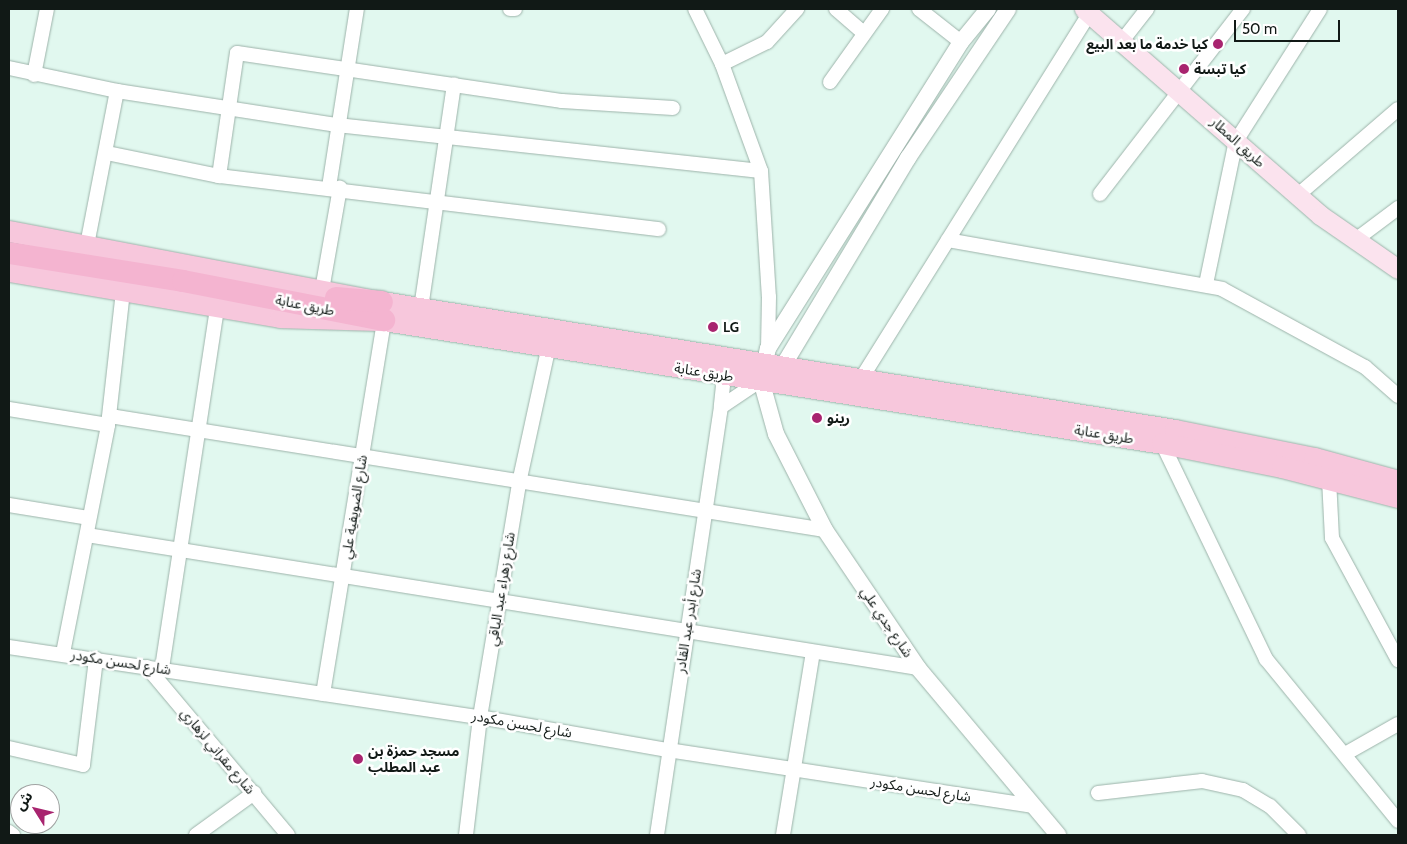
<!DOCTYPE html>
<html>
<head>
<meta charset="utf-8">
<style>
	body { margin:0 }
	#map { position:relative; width:1407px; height:844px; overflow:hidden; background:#e1f8ef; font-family:Cabin,"Noto Sans Arabic",sans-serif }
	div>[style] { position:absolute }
	.roads { filter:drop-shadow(0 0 1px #9db3aa) drop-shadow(0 0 1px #9db3aa) }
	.minor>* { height:14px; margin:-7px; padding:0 7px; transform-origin:7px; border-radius:7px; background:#fff }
	.tertiary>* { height:16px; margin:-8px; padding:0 8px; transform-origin:8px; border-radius:8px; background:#fff }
	.secondary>* { height:19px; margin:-9.5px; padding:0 9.5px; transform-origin:9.5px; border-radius:9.5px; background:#fbe3ee }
	.primary>* { height:21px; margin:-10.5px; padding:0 10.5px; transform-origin:10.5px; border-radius:10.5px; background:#f7c7dc }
	.trunk>* { height:22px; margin:-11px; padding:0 11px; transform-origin:11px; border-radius:11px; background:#f4b4d0 }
	.dots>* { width:14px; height:14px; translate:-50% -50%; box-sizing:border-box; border:2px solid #fff; border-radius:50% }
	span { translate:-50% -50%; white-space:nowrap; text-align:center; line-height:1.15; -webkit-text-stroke:5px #fff; paint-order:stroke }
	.poi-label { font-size:14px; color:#111916; font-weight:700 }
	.right { translate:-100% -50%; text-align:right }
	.left { translate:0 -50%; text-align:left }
	.street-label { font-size:14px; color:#111916 }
	.frame { position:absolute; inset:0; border:10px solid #111916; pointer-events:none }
	.north { position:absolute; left:10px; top:784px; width:50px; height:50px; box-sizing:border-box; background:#fff; border:1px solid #a0a3a2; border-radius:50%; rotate:306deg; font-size:14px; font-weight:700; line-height:20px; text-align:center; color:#111916 }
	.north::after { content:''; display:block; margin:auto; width:18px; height:22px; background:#a8246f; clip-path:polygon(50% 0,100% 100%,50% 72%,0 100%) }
	.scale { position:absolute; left:1234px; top:20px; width:106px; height:22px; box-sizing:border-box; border:2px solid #111916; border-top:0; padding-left:6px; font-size:15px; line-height:18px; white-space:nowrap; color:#111916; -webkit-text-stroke:4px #fff; paint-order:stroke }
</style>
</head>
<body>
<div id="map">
	<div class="roads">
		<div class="minor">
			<div style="left:510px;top:9px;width:5px"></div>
			<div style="left:695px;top:9px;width:61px;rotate:63.9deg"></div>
			<div style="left:722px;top:64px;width:114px;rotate:70deg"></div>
			<div style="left:761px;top:171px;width:126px;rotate:86.4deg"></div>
			<div style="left:769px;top:297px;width:51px;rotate:91.1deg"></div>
			<div style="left:836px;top:9px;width:37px;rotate:41deg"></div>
			<div style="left:919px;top:9px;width:53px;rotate:38.2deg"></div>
			<div style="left:1122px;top:41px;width:41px;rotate:-52deg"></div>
			<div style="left:722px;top:64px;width:50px;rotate:-26.1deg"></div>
			<div style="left:767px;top:42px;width:45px;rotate:-47.7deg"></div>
			<div style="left:9px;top:68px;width:110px;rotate:12deg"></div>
			<div style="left:117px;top:91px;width:223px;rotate:8.8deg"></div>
			<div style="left:337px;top:125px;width:426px;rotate:6.2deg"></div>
			<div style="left:34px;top:75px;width:67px;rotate:-78.9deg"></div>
			<div style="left:830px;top:82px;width:90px;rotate:-54.5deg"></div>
			<div style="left:107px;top:153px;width:114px;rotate:11.6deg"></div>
			<div style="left:219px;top:176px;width:443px;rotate:6.9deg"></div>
			<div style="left:219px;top:176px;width:124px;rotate:-81.7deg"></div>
			<div style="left:237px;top:53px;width:329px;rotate:8.4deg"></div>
			<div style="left:562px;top:101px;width:111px;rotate:3.6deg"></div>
			<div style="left:329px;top:187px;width:180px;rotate:-81.1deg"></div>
			<div style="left:1100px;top:194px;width:234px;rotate:-52.3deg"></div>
			<div style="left:1298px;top:195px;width:132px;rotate:-40.7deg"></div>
			<div style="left:948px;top:240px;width:278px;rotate:10.1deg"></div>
			<div style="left:1222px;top:289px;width:163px;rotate:28.6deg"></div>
			<div style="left:1365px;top:367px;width:44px;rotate:41.3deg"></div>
			<div style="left:1354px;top:241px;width:55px;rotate:-36.9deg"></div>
			<div style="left:87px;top:245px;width:157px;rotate:-79deg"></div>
			<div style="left:1206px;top:284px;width:146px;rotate:-78.2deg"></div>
			<div style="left:1236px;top:141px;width:156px;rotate:-57.5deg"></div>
			<div style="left:322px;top:290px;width:104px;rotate:-80deg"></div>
			<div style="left:421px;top:308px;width:226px;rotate:-81.6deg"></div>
			<div style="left:724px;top:376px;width:31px;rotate:96deg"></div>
			<div style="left:721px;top:407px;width:48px;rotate:-34deg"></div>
			<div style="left:861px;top:379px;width:432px;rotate:-58deg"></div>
			<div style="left:9px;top:409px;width:100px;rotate:9.2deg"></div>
			<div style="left:110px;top:416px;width:724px;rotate:9.06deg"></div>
			<div style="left:1162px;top:443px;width:240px;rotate:64.3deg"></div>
			<div style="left:1266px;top:659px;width:209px;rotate:50.8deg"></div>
			<div style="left:1329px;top:479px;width:59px;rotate:87.1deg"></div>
			<div style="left:1332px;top:538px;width:139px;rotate:61.6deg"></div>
			<div style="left:9px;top:505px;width:80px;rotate:9.3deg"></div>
			<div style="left:87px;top:535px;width:842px;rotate:9.09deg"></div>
			<div style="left:9px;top:647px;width:476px;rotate:8.5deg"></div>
			<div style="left:480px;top:717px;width:191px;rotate:10deg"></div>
			<div style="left:668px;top:750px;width:370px;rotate:8.7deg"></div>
			<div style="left:63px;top:653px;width:232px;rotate:-78.8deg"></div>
			<div style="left:108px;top:425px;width:134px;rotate:-83.6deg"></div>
			<div style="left:147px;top:667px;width:219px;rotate:50deg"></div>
			<div style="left:162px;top:668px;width:364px;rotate:-81.3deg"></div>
			<div style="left:323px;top:694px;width:379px;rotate:-80.7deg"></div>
			<div style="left:9px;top:748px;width:76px;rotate:12.9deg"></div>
			<div style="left:83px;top:765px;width:107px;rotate:-83deg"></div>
			<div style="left:1345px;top:754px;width:61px;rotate:-29.5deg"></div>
			<div style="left:1098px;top:793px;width:105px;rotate:-6.6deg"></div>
			<div style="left:1202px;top:781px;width:42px;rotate:12.4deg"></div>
			<div style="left:1243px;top:790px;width:31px;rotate:31deg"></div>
			<div style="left:1270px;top:806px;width:41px;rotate:45deg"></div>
			<div style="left:9px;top:832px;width:5px;rotate:37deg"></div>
			<div style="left:196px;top:835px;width:72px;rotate:-35.9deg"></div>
			<div style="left:466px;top:835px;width:119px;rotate:-83.2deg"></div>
			<div style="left:480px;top:717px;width:237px;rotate:-80.5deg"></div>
			<div style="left:519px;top:483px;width:141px;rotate:-77.7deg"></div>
			<div style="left:657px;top:835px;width:433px;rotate:-81.5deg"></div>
			<div style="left:783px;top:835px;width:185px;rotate:-80.7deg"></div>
		</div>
		<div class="tertiary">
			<div style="left:988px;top:9px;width:43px;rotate:129.3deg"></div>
			<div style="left:961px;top:42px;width:362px;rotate:122.2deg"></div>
			<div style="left:768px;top:348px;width:33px;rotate:102deg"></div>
			<div style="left:761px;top:380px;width:56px;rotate:74.5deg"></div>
			<div style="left:776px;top:434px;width:108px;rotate:63deg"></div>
			<div style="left:825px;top:530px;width:166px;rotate:56deg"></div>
			<div style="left:918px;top:668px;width:218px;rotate:50deg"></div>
			<div style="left:774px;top:372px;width:11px;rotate:-34deg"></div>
			<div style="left:783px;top:366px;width:243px;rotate:-59deg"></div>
			<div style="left:908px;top:158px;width:179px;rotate:-56.1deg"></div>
		</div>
		<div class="secondary">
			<div style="left:1084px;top:9px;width:313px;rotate:41.1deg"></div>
			<div style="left:1320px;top:215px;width:95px;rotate:34.7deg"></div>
		</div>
		<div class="primary">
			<div style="left:9px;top:231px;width:380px;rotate:10.8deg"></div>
			<div style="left:382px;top:302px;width:803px;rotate:9.17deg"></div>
			<div style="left:1175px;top:430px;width:142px;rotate:11.4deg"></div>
			<div style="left:1314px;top:458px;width:87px;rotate:15.3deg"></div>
			<div style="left:9px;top:271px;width:275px;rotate:9.6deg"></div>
			<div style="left:280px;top:317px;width:104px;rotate:1.7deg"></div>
			<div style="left:384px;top:320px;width:788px;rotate:8.98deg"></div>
			<div style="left:1162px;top:443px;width:122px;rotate:11.3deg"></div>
			<div style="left:1282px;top:467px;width:120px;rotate:14.5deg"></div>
		</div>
		<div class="trunk">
			<div style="left:9px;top:253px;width:176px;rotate:9.1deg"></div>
			<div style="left:183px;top:281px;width:205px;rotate:11deg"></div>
			<div style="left:336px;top:298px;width:46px;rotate:5deg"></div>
		</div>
	</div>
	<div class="dots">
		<div style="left:1218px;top:44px;background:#a8246f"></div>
		<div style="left:1184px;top:69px;background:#a8246f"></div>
		<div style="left:713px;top:327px;background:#a8246f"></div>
		<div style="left:817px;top:418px;background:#a8246f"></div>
		<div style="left:358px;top:759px;background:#a8246f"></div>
	</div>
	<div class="poi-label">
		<span class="right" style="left:1208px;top:44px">كيا خدمة ما بعد البيع</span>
		<span class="left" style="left:1194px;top:69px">كيا تبسة</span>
		<span class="left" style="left:723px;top:327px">LG</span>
		<span class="left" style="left:827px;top:418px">رينو</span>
		<span class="left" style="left:368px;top:759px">مسجد حمزة بن<br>عبد المطلب</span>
	</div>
	<div class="street-label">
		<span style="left:1238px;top:142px;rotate:42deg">طريق المطار</span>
		<span style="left:305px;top:305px;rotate:11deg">طريق عنابة</span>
		<span style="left:704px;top:372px;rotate:9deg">طريق عنابة</span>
		<span style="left:1104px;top:434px;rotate:9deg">طريق عنابة</span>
		<span style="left:354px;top:507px;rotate:-81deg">شارع الضويفية علي</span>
		<span style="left:501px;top:589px;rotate:-81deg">شارع زهراء عبد الباقي</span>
		<span style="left:688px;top:621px;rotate:-81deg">شارع أبدر عبد القادر</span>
		<span style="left:887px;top:622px;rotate:56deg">شارع جدي علي</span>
		<span style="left:121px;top:662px;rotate:9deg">شارع لحسن مكودر</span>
		<span style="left:522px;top:724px;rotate:10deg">شارع لحسن مكودر</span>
		<span style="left:218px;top:751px;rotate:50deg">شارع مقراني لزهاري</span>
		<span style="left:921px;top:789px;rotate:9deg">شارع لحسن مكودر</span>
	</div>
	<div class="frame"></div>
	<div class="north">ش</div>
	<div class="scale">50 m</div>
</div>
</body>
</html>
